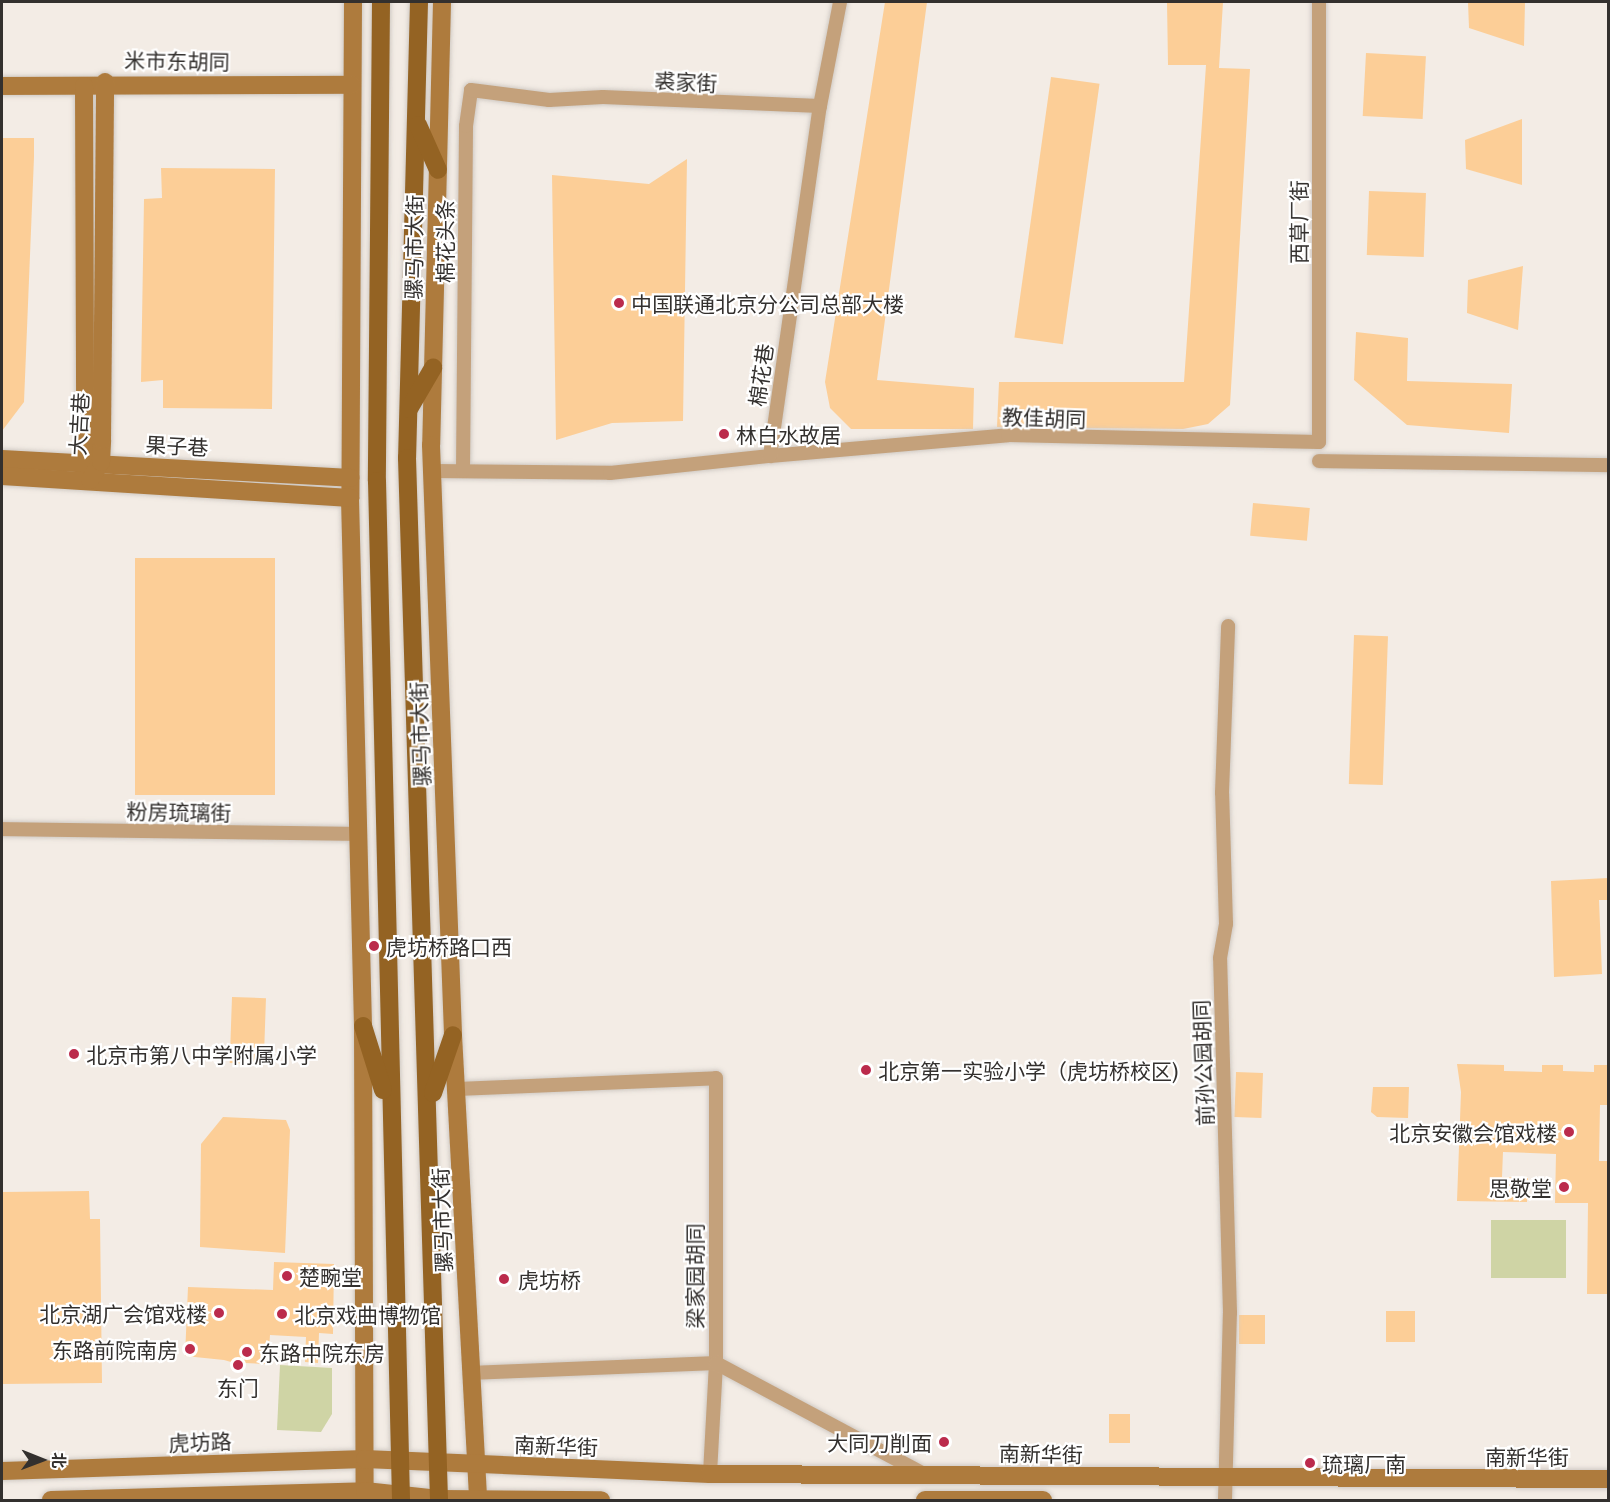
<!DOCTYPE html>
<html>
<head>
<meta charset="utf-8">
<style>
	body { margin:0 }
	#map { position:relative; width:1610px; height:1502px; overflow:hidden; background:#f3ece5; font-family:Literata,"Noto Sans SC",serif }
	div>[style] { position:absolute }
	.green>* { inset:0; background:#cfd4a5; transform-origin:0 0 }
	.building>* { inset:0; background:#fcce97; transform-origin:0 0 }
	.roads { filter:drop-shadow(0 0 2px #d0cac4) drop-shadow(0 0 2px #d0cac4) }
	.street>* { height:14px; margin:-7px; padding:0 7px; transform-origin:7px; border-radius:7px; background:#c4a17b }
	.secondary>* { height:18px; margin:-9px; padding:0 9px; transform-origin:9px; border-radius:9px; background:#ae7b3d }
	.primary>* { height:18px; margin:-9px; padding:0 9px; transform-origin:9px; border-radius:9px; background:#946323 }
	.dots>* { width:16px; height:16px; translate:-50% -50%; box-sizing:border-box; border:3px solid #fff; border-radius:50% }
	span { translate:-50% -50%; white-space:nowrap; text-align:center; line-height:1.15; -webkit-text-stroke:4.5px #fff; paint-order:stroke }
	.street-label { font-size:21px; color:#33302e }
	.poi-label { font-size:21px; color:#33302e }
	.left { translate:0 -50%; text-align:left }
	.right { translate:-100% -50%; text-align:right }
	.frame { position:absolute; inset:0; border:3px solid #33302e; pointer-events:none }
	.north { position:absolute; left:12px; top:1430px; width:60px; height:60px; -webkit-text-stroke:4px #fff; paint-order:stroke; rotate:91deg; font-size:16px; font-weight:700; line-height:24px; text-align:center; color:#33302e }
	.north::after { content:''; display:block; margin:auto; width:21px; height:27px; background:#33302e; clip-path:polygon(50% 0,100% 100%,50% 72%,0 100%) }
</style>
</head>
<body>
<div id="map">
	<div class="green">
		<div style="left:1491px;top:1220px;width:75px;height:58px"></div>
		<div style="clip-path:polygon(280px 1365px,332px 1368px,332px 1414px,321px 1432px,277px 1430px)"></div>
	</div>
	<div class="building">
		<div style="clip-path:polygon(885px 2px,927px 2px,877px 380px,974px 388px,973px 429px,851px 429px,830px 408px,825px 382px)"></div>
		<div style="clip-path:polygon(1167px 2px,1223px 2px,1219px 68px,1250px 69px,1230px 405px,1208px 424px,1183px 429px,997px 427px,999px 382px,1184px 382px,1206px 65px,1168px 65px)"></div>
		<div style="clip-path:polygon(1468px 2px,1525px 2px,1524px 46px,1469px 28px)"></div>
		<div style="left:1366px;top:53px;width:60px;height:63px;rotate:3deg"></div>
		<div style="left:1051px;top:77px;width:49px;height:263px;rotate:8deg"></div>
		<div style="clip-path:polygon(1522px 119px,1522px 185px,1466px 169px,1465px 140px)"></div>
		<div style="clip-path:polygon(2px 138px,34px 138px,34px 157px,24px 402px,2px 431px)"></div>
		<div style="clip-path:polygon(687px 159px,683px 421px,612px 423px,556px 440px,552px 175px,649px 184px)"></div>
		<div style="clip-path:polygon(161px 168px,275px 169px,272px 409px,163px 408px,163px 380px,141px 382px,144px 199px,162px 198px)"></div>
		<div style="left:1369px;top:191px;width:57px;height:64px;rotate:2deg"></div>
		<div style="clip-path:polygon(1523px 266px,1518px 330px,1467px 313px,1468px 280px)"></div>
		<div style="clip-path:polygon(1356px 332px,1408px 338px,1407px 381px,1512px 384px,1509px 433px,1407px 425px,1354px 380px)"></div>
		<div style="left:1253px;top:503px;width:57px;height:33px;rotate:5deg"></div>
		<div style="left:135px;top:558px;width:140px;height:237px"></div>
		<div style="left:1354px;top:635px;width:34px;height:149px;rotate:2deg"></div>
		<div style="clip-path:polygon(1608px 878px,1608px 900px,1599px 900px,1602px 974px,1554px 977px,1551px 881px)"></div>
		<div style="left:232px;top:997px;width:34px;height:66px;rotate:2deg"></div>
		<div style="clip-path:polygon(1457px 1064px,1504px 1065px,1504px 1071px,1542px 1072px,1542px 1065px,1563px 1065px,1563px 1071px,1594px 1072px,1594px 1065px,1608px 1065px,1608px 1105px,1600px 1105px,1599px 1161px,1608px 1161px,1608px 1294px,1587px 1294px,1588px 1203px,1555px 1203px,1556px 1154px,1503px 1152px,1502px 1177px,1528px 1178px,1527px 1202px,1457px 1201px,1461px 1092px)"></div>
		<div style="left:1236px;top:1072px;width:27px;height:45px;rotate:2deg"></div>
		<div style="clip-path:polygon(1373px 1087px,1409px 1087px,1408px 1118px,1377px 1117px,1371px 1112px)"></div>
		<div style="clip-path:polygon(223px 1117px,286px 1120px,290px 1130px,285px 1253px,200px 1247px,201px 1144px)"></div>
		<div style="clip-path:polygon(89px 1191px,90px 1219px,100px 1219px,102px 1383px,2px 1384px,2px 1192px)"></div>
		<div style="clip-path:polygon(274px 1262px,334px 1264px,333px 1334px,319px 1333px,318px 1363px,305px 1362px,306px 1337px,270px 1335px,268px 1364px,245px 1363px,244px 1369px,231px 1368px,231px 1362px,224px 1360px,185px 1356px,188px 1287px,273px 1290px)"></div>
		<div style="left:1386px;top:1311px;width:29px;height:31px"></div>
		<div style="left:1265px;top:1315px;width:29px;height:26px;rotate:90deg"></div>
		<div style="left:1109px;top:1414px;width:21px;height:29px"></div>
	</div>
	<div class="roads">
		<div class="street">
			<div style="left:770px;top:456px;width:239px;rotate:-5deg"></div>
			<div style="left:1008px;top:435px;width:311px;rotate:1.3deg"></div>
			<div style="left:1319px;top:442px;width:440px;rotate:-90deg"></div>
			<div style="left:1319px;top:461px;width:289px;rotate:0.8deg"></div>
			<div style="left:432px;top:471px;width:178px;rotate:0.6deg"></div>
			<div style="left:610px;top:473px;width:161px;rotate:-6.1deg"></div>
			<div style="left:770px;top:456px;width:354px;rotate:-81.9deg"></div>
			<div style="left:820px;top:106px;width:106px;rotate:-79.1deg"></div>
			<div style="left:463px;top:471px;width:345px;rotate:-89.5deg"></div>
			<div style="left:466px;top:126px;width:36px;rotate:-82deg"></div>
			<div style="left:471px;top:90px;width:79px;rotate:7.3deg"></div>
			<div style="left:549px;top:100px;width:54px;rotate:-3.2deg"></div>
			<div style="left:603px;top:97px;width:217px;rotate:2.4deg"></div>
			<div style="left:2px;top:829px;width:355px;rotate:0.8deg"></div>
			<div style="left:458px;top:1089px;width:258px;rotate:-2.4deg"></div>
			<div style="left:716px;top:1078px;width:285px;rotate:90deg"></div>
			<div style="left:716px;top:1363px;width:111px;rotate:93.1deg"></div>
			<div style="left:470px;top:1373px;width:246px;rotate:-2.3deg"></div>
			<div style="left:716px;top:1363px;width:236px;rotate:28.1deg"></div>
			<div style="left:1225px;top:1500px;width:187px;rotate:-88.5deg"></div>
			<div style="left:1230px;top:1313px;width:355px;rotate:-91.6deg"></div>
			<div style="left:1220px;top:958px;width:35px;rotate:-80deg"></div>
			<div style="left:1226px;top:924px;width:131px;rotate:-91.7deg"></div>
			<div style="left:1222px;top:793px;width:167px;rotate:-87.9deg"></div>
		</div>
		<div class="secondary">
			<div style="left:353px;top:2px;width:496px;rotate:90.3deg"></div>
			<div style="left:350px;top:498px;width:528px;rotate:88.59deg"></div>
			<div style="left:363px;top:1026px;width:474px;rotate:89.8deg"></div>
			<div style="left:442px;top:2px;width:443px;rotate:91.4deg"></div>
			<div style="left:431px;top:445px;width:590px;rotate:87.86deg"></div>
			<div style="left:453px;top:1035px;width:466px;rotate:86.9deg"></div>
			<div style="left:2px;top:86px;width:350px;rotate:-0.2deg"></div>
			<div style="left:84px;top:86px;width:374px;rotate:89.8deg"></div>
			<div style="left:85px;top:460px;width:21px;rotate:76deg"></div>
			<div style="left:2px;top:459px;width:349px;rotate:3.1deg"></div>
			<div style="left:2px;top:476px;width:349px;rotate:3.6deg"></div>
			<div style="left:90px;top:480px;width:21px;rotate:-59deg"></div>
			<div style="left:101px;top:462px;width:22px;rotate:-87deg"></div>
			<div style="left:102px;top:440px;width:358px;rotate:-89.5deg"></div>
			<div style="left:2px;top:1471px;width:363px;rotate:-1.9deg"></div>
			<div style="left:365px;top:1459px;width:345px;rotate:2.5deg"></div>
			<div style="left:710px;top:1474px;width:898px;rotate:0.32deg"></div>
			<div style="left:51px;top:1500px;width:314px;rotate:-1.6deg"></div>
			<div style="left:365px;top:1491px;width:74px;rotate:6.2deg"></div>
			<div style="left:439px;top:1499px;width:162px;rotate:0.4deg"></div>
			<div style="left:925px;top:1500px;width:118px"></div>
		</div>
		<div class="primary">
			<div style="left:381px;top:2px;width:479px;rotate:90.5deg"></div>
			<div style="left:377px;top:481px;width:1019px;rotate:88.65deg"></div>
			<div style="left:419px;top:2px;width:456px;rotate:91.5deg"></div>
			<div style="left:407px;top:458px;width:1042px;rotate:88.24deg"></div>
			<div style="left:418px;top:125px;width:49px;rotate:66deg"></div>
			<div style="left:409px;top:409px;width:48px;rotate:-59.7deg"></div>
			<div style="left:363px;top:1026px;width:67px;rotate:72.6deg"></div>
			<div style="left:433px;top:1093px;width:61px;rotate:-71deg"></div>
		</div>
	</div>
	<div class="dots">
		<div style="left:619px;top:303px;background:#bb2b4c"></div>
		<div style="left:724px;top:434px;background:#bb2b4c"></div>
		<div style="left:374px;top:946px;background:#bb2b4c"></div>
		<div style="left:74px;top:1054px;background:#bb2b4c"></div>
		<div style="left:866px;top:1070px;background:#bb2b4c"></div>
		<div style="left:1569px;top:1132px;background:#bb2b4c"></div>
		<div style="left:1564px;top:1187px;background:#bb2b4c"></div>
		<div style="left:287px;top:1276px;background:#bb2b4c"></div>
		<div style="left:504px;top:1279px;background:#bb2b4c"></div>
		<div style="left:219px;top:1313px;background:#bb2b4c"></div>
		<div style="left:282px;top:1314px;background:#bb2b4c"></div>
		<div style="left:190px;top:1349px;background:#bb2b4c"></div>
		<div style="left:247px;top:1352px;background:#bb2b4c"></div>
		<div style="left:238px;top:1365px;background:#bb2b4c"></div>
		<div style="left:944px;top:1442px;background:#bb2b4c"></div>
		<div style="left:1310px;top:1463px;background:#bb2b4c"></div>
	</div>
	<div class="street-label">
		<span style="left:177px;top:60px;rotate:1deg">米市东胡同</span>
		<span style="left:686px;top:81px;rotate:3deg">裘家街</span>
		<span style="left:1298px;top:222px;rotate:-90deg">西草厂街</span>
		<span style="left:444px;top:241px;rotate:-90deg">棉花头条</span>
		<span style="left:413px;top:247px;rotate:-89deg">骡马市大街</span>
		<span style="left:760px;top:375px;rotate:-82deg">棉花巷</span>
		<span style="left:1044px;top:417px;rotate:2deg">教佳胡同</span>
		<span style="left:78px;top:424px;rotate:-87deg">大吉巷</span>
		<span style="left:177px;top:445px;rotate:3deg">果子巷</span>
		<span style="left:419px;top:734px;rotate:-92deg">骡马市大街</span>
		<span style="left:179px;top:811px;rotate:1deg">粉房琉璃街</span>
		<span style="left:1202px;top:1063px;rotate:-92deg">前孙公园胡同</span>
		<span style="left:441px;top:1220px;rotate:-92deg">骡马市大街</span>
		<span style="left:694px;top:1276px;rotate:-90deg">梁家园胡同</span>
		<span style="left:200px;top:1441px;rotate:-2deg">虎坊路</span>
		<span style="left:556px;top:1445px;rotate:2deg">南新华街</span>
		<span style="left:1041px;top:1453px;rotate:1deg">南新华街</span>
		<span style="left:1527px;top:1456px">南新华街</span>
	</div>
	<div class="poi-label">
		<span class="left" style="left:631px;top:303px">中国联通北京分公司总部大楼</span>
		<span class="left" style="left:736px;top:434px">林白水故居</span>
		<span class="left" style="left:386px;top:946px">虎坊桥路口西</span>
		<span class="left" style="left:86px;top:1054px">北京市第八中学附属小学</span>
		<span class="left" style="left:878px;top:1070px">北京第一实验小学（虎坊桥校区)</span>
		<span class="right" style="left:1557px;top:1132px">北京安徽会馆戏楼</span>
		<span class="right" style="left:1552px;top:1187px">思敬堂</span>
		<span class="left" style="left:299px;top:1276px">楚畹堂</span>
		<span class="left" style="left:518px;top:1279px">虎坊桥</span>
		<span class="right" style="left:207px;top:1313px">北京湖广会馆戏楼</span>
		<span class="left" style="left:294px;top:1314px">北京戏曲博物馆</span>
		<span class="right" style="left:178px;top:1349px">东路前院南房</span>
		<span class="left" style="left:259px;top:1352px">东路中院东房</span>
		<span style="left:238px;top:1387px">东门</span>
		<span class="right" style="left:932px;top:1442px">大同刀削面</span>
		<span class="left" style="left:1322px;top:1463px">琉璃厂南</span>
	</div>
	<div class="frame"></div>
	<div class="north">北</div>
</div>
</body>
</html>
